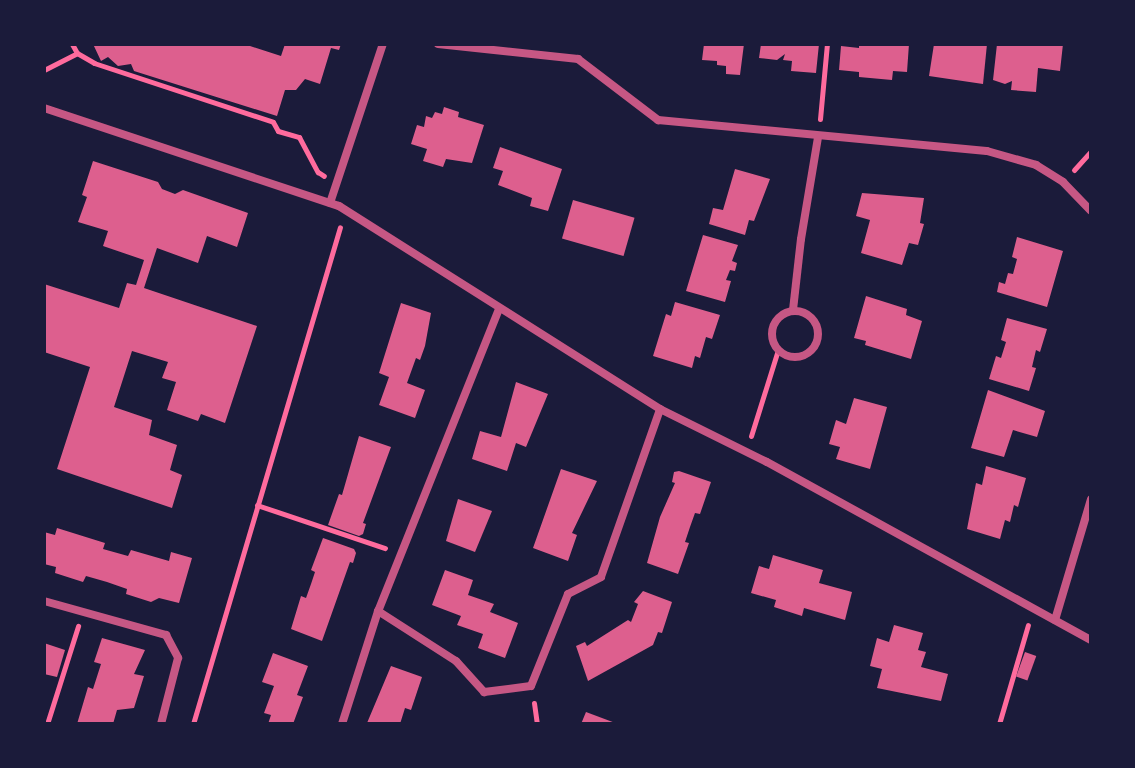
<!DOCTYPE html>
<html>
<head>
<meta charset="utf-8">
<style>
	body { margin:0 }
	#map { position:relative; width:1135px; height:768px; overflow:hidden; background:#1b1b3a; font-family:Overpass,sans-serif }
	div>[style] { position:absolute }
	.building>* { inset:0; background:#dd5f8e; transform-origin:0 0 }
	.path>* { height:5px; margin:-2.5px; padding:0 2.5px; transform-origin:2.5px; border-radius:2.5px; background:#ff6b9d }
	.minor>* { height:8px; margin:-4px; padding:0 4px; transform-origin:4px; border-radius:4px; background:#c65784 }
	.minor>.ring { margin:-4px; padding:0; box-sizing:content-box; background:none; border:8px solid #c65784; border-radius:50% }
	span { translate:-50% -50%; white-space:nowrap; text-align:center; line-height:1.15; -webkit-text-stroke:8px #1b1b3a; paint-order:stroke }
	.frame { position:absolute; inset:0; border:46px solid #1b1b3a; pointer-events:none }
</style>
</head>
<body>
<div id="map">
	<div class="building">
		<div style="clip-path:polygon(93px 44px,244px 44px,281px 56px,285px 44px,341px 44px,339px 50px,331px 48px,320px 84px,305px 79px,296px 90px,285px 90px,277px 116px,134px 71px,131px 64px,118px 66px,108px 57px,101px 61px)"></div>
		<div style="clip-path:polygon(704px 44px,744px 44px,740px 75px,726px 74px,726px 66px,717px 65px,717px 61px,702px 60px)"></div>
		<div style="clip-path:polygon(761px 44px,819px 44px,816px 73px,791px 71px,792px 61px,783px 60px,785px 54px,777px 60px,759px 58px)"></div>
		<div style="clip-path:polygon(859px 44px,909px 44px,907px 72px,893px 71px,892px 80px,859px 77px,859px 72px,839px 70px,841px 46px,859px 48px)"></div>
		<div style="clip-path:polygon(934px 44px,987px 44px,983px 84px,929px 76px)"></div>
		<div style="clip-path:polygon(997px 44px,1063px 44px,1060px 71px,1038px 68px,1036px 92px,1011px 90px,1012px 81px,1005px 84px,993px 80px)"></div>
		<div style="clip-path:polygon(444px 107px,459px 112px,458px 117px,484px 125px,472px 163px,446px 159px,443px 167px,423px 161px,427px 149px,411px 144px,417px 125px,424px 127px,426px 116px,432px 118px,435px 112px,442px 114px)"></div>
		<div style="clip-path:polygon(500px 147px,562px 169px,548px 211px,530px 206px,532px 198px,498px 185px,503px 171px,493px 168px)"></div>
		<div style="clip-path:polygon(93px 161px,158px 182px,162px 189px,175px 194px,183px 190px,248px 213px,237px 247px,207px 236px,198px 263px,157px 248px,144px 288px,257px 326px,225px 423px,201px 414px,198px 421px,167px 410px,176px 382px,162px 378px,168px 362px,132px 351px,114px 407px,152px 420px,149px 435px,177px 445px,170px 470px,182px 475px,172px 508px,57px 469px,90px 367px,44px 352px,44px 284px,119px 308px,127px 283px,136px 285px,144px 260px,103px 246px,108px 231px,78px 222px,87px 197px,82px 195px)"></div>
		<div style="clip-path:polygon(735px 169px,770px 179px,754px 221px,749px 220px,745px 235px,709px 224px,713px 208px,723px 210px)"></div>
		<div style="clip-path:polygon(862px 193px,924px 198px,920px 223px,924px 224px,918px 245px,909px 243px,902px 265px,861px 253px,870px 220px,856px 216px)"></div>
		<div style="left:573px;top:200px;width:64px;height:40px;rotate:16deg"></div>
		<div style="clip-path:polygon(703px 235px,738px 245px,732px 261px,737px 263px,735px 271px,730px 270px,726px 280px,731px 281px,725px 302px,686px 291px)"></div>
		<div style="clip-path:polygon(1017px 237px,1063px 251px,1047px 307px,997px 292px,999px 282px,1005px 284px,1008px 273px,1013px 274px,1017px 259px,1012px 257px)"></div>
		<div style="clip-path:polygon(866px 296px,907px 309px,906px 315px,922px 321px,911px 359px,865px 345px,866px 341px,854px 338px)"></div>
		<div style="clip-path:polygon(675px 302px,720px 315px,712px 339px,706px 337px,700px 358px,695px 356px,692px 368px,653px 356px,666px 314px,671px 316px)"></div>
		<div style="clip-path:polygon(401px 303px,431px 313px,425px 346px,420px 360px,416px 358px,407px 383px,425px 390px,415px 418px,379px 405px,389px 377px,379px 373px)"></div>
		<div style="clip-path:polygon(1007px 318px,1047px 329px,1040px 352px,1036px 350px,1032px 367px,1036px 368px,1029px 391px,989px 379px,996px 356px,1001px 358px,1006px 342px,1001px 340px)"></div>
		<div style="clip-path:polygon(516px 382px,548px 394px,526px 447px,516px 443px,507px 471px,472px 459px,480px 431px,501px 437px)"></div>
		<div style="clip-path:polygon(988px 390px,1045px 411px,1037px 437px,1013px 430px,1004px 457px,971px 448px)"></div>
		<div style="clip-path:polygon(854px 398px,887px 407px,870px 469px,836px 459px,840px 447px,829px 444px,836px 420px,846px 424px)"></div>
		<div style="clip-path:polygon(359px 436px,391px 447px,363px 523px,366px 524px,363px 534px,359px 536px,328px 525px,339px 494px,342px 495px)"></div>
		<div style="clip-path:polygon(986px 466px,1026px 478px,1018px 507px,1014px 505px,1010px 522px,1005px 520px,1000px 539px,967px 529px,976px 483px,982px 485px)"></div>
		<div style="clip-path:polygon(561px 469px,597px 481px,572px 533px,577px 535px,568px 561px,533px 548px)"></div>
		<div style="clip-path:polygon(679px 471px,711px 482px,700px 514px,695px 513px,690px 527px,685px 542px,689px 543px,678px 574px,647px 563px,660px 517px,675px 483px,672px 482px,674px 472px)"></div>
		<div style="clip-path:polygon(458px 499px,492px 511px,475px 552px,446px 541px)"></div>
		<div style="clip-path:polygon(57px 528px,105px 543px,103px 549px,128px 556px,131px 550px,169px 561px,171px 552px,192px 558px,179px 603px,159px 598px,151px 602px,126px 594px,127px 589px,107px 582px,86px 576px,83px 582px,55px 573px,56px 567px,44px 564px,44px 532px,55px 535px)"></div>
		<div style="clip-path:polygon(323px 538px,354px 549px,356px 553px,353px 563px,350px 562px,322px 641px,291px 629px,301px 596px,306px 598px,311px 584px,315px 572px,311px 570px)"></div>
		<div style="clip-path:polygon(773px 555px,823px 570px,819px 583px,852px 592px,845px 620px,804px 608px,802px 616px,774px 607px,776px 600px,751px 593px,759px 566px,769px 569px)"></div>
		<div style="clip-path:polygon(445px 570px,473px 580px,468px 595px,494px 604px,490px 612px,518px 623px,505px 658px,478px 648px,483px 634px,457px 625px,461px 616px,432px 605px)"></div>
		<div style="clip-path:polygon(643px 591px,672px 602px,662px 633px,658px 632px,653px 645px,588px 681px,576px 646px,585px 642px,587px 646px,628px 620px,631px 622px,638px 604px,634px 602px)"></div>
		<div style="clip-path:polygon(894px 625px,923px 633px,918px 650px,926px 652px,921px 667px,948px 674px,941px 701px,877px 688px,882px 669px,870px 666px,877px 638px,889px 642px)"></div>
		<div style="clip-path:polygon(102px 638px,145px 650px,134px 674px,144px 676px,134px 708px,117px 710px,113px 724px,77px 724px,88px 687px,93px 689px,101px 664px,94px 662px)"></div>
		<div style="clip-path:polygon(44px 643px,65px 650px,57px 677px,44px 674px)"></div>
		<div style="left:1025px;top:652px;width:12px;height:26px;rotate:20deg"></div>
		<div style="clip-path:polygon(273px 653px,308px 666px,297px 695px,303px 697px,293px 724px,268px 724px,271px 715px,264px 713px,274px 686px,262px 682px)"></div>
		<div style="clip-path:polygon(391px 666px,422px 677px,411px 710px,405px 708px,400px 724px,367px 723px)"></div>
		<div style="clip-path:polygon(586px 712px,618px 724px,581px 724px)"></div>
	</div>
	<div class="path">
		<div style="left:72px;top:44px;width:10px;rotate:61deg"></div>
		<div style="left:44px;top:70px;width:37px;rotate:-27deg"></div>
		<div style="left:77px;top:53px;width:20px;rotate:30deg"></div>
		<div style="left:94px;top:63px;width:188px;rotate:18.2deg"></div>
		<div style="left:273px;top:122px;width:10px;rotate:61deg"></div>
		<div style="left:278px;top:131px;width:22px;rotate:16deg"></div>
		<div style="left:299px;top:137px;width:40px;rotate:62deg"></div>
		<div style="left:318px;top:172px;width:7px;rotate:34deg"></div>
		<div style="left:1091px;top:108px;width:27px;rotate:90deg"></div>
		<div style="left:820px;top:119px;width:75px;rotate:-84.7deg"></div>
		<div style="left:1074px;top:170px;width:25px;rotate:-48deg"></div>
		<div style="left:751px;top:436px;width:90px;rotate:-72.6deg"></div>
		<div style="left:257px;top:505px;width:135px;rotate:18.6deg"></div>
		<div style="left:534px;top:703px;width:21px;rotate:82deg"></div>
		<div style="left:47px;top:724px;width:103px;rotate:-72.4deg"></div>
		<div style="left:193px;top:724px;width:518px;rotate:-73.52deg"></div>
		<div style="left:999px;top:724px;width:103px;rotate:-73.7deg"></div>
	</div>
	<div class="minor">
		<div style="left:438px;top:44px;width:141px;rotate:6.1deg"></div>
		<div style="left:578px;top:59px;width:101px;rotate:37.3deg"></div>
		<div style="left:658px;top:120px;width:330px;rotate:5.4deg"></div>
		<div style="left:987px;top:151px;width:51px;rotate:15.9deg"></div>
		<div style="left:1036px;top:165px;width:32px;rotate:32deg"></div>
		<div style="left:1063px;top:182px;width:40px;rotate:46deg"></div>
		<div style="left:44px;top:108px;width:311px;rotate:18.4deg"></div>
		<div style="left:339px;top:206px;width:380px;rotate:32.3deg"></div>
		<div style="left:660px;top:409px;width:119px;rotate:26.4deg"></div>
		<div style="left:767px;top:462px;width:370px;rotate:28.8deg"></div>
		<div style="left:330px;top:203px;width:168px;rotate:-71.6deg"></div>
		<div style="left:499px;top:309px;width:325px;rotate:111.8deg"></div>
		<div style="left:378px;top:611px;width:93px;rotate:32.7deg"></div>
		<div style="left:456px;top:661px;width:42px;rotate:47.9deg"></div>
		<div style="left:484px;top:692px;width:47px;rotate:-7.3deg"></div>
		<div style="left:531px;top:686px;width:99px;rotate:-68.1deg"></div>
		<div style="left:568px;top:594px;width:37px;rotate:-27deg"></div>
		<div style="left:601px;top:577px;width:178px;rotate:-70.6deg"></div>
		<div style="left:793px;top:310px;width:71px;rotate:-83.6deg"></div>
		<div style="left:801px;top:239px;width:103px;rotate:-80.5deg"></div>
		<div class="ring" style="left:772px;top:311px;width:38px;height:38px"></div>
		<div style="left:44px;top:601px;width:127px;rotate:15.6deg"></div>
		<div style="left:166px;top:635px;width:26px;rotate:62deg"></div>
		<div style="left:178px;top:658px;width:68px;rotate:104.4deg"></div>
		<div style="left:1055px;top:620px;width:126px;rotate:-73.4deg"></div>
		<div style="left:342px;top:724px;width:119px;rotate:-72.3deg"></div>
	</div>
	<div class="frame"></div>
</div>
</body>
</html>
